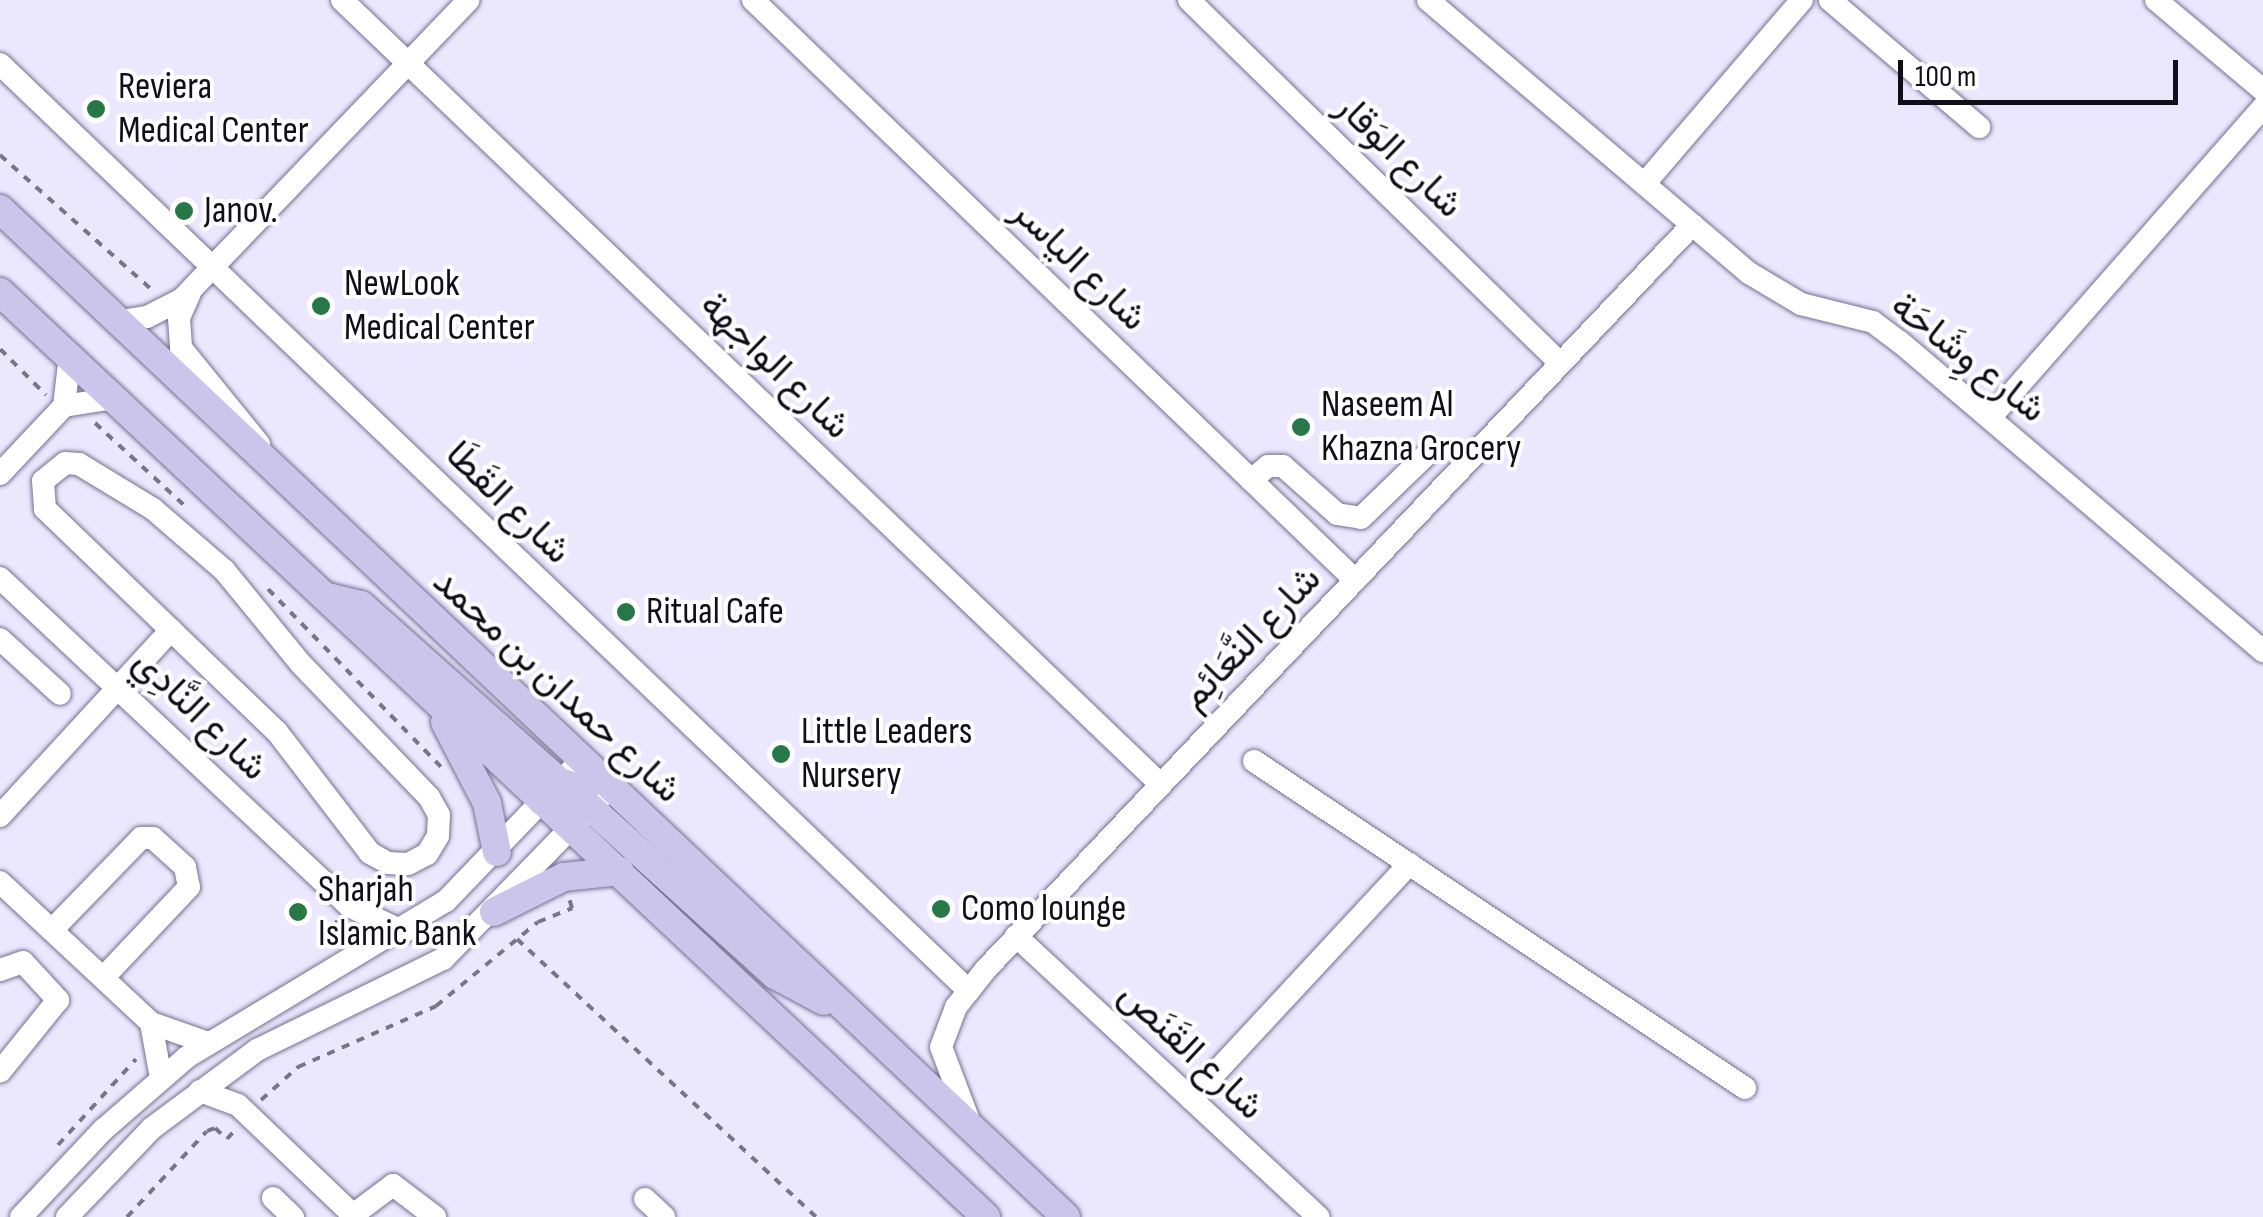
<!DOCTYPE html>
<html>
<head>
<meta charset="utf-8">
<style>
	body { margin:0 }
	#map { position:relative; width:2263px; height:1217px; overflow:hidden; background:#ebe8fe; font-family:"Sofia Sans Condensed",Vazirmatn,sans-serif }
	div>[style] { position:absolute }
	.path>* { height:4px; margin-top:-2px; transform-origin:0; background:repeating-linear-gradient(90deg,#787586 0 8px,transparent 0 16px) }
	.roads { filter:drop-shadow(0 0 2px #756f8f) drop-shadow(0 0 2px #756f8f) }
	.minor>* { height:22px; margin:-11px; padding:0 11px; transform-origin:11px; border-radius:11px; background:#fff }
	.major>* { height:28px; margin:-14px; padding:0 14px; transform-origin:14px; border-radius:14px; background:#cbc4eb }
	.dots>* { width:28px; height:28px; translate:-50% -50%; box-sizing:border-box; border:5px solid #fff; border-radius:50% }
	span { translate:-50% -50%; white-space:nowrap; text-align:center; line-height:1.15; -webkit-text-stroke:8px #fff; paint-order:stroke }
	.poi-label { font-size:38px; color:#110e1a }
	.left { translate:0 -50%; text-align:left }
	.street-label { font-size:38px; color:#110e1a }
	.scale { position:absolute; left:1898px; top:60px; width:280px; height:45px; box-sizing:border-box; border:5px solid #110e1a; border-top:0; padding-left:12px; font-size:30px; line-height:35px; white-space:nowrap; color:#110e1a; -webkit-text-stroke:8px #fff; paint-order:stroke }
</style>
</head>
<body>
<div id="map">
	<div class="path">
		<div style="left:0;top:155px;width:203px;rotate:41.6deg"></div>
		<div style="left:0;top:349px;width:65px;rotate:45deg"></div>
		<div style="left:95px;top:423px;width:125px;rotate:42.7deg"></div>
		<div style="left:268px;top:589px;width:251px;rotate:45.8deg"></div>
		<div style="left:517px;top:939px;width:408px;rotate:42.9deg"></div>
		<div style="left:334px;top:944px;width:24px;rotate:-83deg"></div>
		<div style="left:261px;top:1100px;width:50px;rotate:-41.7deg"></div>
		<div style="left:298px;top:1067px;width:151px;rotate:-23.8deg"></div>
		<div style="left:436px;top:1006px;width:132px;rotate:-39.5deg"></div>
		<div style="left:538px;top:922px;width:37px;rotate:-22deg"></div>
		<div style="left:572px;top:908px;width:10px;rotate:-107deg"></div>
		<div style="left:58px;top:1145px;width:116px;rotate:-47.8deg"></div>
		<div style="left:127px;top:1217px;width:117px;rotate:-47.1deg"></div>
		<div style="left:207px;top:1131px;width:9px;rotate:-21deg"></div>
		<div style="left:215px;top:1128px;width:16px;rotate:43deg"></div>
		<div style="left:227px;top:1139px;width:12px;rotate:-48deg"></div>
	</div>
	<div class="roads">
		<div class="minor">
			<div style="left:342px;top:0;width:1133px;rotate:43.78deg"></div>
			<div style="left:753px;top:0;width:836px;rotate:43.93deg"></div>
			<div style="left:1189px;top:0;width:519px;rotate:44.38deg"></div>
			<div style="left:1428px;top:0;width:421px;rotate:40.4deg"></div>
			<div style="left:1749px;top:273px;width:61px;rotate:30.8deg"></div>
			<div style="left:1801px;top:304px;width:74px;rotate:14deg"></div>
			<div style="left:1873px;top:322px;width:34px;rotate:37deg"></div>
			<div style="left:1900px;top:342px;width:477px;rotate:40.4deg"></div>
			<div style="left:1830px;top:0;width:196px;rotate:40.4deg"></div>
			<div style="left:2156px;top:0;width:140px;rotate:40.1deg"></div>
			<div style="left:0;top:64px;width:1341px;rotate:43.73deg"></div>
			<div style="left:1645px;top:183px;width:241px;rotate:-49.4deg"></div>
			<div style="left:190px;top:293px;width:27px;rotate:114deg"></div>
			<div style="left:179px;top:318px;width:30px;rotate:86deg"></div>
			<div style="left:181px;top:348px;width:124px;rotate:50.9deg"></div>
			<div style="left:121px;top:321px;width:26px;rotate:-9deg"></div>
			<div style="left:147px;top:317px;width:39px;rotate:-27deg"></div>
			<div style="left:182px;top:299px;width:414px;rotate:-46.2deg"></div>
			<div style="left:64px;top:406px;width:50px;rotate:-83.2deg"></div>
			<div style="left:1990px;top:418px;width:414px;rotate:-48.7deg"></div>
			<div style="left:65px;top:463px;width:14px;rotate:4deg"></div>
			<div style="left:79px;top:464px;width:87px;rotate:31.3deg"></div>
			<div style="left:153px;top:509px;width:94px;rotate:40.7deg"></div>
			<div style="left:224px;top:570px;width:120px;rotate:50.7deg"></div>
			<div style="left:300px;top:663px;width:186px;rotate:46.1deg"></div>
			<div style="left:429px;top:797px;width:21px;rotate:61deg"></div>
			<div style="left:439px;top:815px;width:21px;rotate:93deg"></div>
			<div style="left:438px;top:836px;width:21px;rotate:121deg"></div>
			<div style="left:427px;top:854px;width:21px;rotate:152deg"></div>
			<div style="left:408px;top:864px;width:20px;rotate:-177deg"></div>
			<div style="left:388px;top:863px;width:21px;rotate:-151deg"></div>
			<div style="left:370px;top:853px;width:153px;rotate:-127.5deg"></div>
			<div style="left:277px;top:732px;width:322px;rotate:-136.1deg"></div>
			<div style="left:45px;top:509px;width:28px;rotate:-94deg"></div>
			<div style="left:43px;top:481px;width:28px;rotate:-39deg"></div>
			<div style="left:0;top:474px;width:93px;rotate:-46.7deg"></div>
			<div style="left:64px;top:406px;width:51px;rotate:-9.1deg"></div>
			<div style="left:1251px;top:480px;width:22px;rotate:-39deg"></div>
			<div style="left:1268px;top:466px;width:15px"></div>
			<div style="left:1283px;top:466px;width:72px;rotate:41.6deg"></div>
			<div style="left:1337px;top:514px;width:24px;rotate:9deg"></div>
			<div style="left:1361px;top:518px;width:88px;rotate:-44.1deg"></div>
			<div style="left:0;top:578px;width:479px;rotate:43.2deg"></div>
			<div style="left:349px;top:906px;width:61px;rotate:25.3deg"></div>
			<div style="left:0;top:639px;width:81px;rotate:42.5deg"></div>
			<div style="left:1254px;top:761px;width:590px;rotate:33.66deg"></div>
			<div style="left:0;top:816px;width:253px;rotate:-47.4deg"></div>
			<div style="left:0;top:882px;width:207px;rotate:43deg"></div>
			<div style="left:151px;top:1023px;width:60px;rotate:19.3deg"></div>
			<div style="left:52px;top:930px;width:128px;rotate:-45.9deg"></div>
			<div style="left:141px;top:838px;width:12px"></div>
			<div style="left:153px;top:838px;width:43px;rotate:42.2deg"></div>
			<div style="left:185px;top:867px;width:20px;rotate:79deg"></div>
			<div style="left:189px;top:887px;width:125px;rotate:133.4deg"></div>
			<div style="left:1016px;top:936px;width:413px;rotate:42.9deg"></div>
			<div style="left:0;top:970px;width:24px;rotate:-19deg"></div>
			<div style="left:23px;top:962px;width:52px;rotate:47.4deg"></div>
			<div style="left:58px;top:1000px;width:92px;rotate:128.9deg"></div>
			<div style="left:151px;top:1023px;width:56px;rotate:79.7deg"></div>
			<div style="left:200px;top:1091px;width:40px;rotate:20.2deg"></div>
			<div style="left:238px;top:1105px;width:162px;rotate:43.7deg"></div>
			<div style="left:1191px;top:1099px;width:321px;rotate:-47.1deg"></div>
			<div style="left:969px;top:1121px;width:79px;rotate:-110.7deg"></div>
			<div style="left:941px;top:1047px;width:43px;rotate:-69.4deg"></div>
			<div style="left:956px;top:1007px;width:48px;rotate:-51.7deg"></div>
			<div style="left:986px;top:969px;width:1026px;rotate:-46.5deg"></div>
			<div style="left:273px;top:1198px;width:28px;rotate:44deg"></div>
			<div style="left:645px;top:1199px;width:26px;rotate:43deg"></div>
			<div style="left:353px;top:1215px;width:50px;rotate:-36.9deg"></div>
			<div style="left:393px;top:1185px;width:53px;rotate:37.3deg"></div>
			<div style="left:21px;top:1217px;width:120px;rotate:-46.7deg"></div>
			<div style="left:103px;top:1130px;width:111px;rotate:-41deg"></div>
			<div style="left:187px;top:1057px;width:302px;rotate:-31.1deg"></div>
			<div style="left:446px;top:901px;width:195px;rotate:-46.2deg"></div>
			<div style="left:67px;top:1217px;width:123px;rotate:-46.3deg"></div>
			<div style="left:152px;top:1128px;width:131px;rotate:-36.6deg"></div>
			<div style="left:257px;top:1050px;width:207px;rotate:-26.1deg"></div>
			<div style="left:443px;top:959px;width:240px;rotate:-45.7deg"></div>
		</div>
		<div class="major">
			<div style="left:0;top:209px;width:1467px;rotate:43.4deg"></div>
			<div style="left:0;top:292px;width:1352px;rotate:43.17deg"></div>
			<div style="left:324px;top:596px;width:38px;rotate:14deg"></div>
			<div style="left:361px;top:605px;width:266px;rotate:41.7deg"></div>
			<div style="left:560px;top:782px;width:26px;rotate:18deg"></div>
			<div style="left:445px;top:722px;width:91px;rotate:62.6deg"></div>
			<div style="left:487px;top:803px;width:50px;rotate:78.5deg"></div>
			<div style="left:542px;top:801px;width:18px;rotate:-22deg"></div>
			<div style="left:559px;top:794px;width:24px;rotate:15deg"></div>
			<div style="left:582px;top:800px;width:261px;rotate:42.2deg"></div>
			<div style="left:775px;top:975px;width:55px;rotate:28deg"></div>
			<div style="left:494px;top:912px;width:78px;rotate:-26.6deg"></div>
			<div style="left:564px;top:877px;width:56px;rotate:-6.1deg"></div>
		</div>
	</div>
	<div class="dots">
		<div style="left:96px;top:109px;background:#277747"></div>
		<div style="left:184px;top:211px;background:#277747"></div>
		<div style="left:321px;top:306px;background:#277747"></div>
		<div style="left:1301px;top:427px;background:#277747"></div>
		<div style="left:626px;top:612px;background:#277747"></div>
		<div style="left:781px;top:754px;background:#277747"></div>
		<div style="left:941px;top:909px;background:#277747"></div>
		<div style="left:298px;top:912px;background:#277747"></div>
	</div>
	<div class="poi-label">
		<span class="left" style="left:118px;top:109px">Reviera<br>Medical Center</span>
		<span class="left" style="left:204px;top:211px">Janov.</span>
		<span class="left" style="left:344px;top:306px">NewLook<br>Medical Center</span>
		<span class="left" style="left:1321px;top:427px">Naseem Al<br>Khazna Grocery</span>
		<span class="left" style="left:646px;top:612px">Ritual Cafe</span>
		<span class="left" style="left:801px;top:754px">Little Leaders<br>Nursery</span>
		<span class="left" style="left:318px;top:912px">Sharjah<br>Islamic Bank</span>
		<span class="left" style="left:961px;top:909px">Como lounge</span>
	</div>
	<div class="street-label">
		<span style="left:1399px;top:156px;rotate:44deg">شارع الوَقار</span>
		<span style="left:1079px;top:265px;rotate:44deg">شارع الياسر</span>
		<span style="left:1968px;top:358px;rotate:38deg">شارع وِشَاحَة</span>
		<span style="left:775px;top:366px;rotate:44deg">شارع الواجهة</span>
		<span style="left:508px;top:503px;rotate:44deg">شارع القَطَا</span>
		<span style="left:1251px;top:638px;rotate:-46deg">شارع النَّعَائِم</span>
		<span style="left:557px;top:686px;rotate:43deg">شارع حمدان بن محمد</span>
		<span style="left:200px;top:715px;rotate:44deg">شارع النَّادِي</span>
		<span style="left:1191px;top:1051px;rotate:43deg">شارع القَنَص</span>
	</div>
	<div class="scale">100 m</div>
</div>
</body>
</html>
